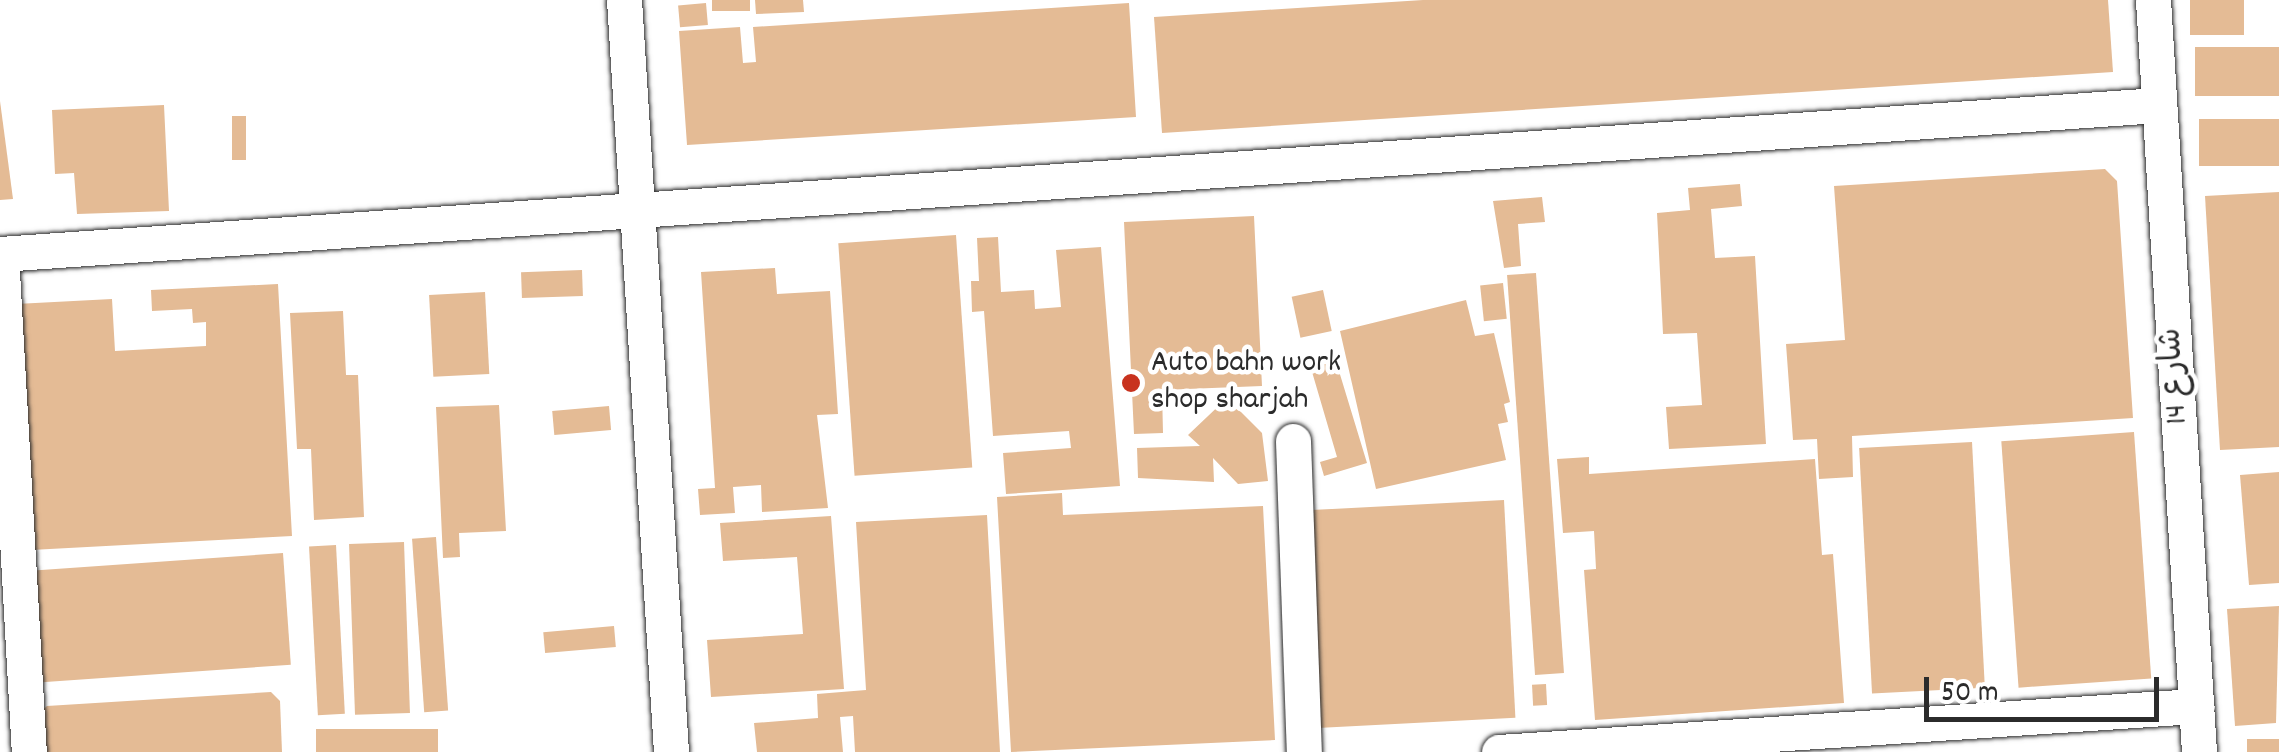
<!DOCTYPE html>
<html>
<head>
<meta charset="utf-8">
<style>
	body { margin:0 }
	#map { position:relative; width:2279px; height:752px; overflow:hidden; background:#fff; font-family:Dekko,"Playpen Sans Arabic",sans-serif }
	div>[style] { position:absolute }
	.building>* { inset:0; background:#e4bb95; transform-origin:0 0 }
	.roads { filter:drop-shadow(0 0 2px #2b2b2b) drop-shadow(0 0 2px #2b2b2b) }
	.minor>* { height:35px; margin:-17.5px; padding:0 17.5px; transform-origin:17.5px; border-radius:17.5px; background:#fff }
	.dots>* { width:28px; height:28px; translate:-50% -50%; box-sizing:border-box; border:5px solid #fff; border-radius:50% }
	span { translate:-50% -50%; white-space:nowrap; text-align:center; line-height:1.15; -webkit-text-stroke:9px #fff; paint-order:stroke }
	.poi-label { font-size:32px; color:#2b2b2b }
	.left { translate:0 -50%; text-align:left }
	.street-label { font-size:32px; color:#2b2b2b }
	.scale { position:absolute; left:1924px; top:677px; width:235px; height:45px; box-sizing:border-box; border:5px solid #2b2b2b; border-top:0; padding-left:12px; font-size:30px; line-height:35px; white-space:nowrap; color:#2b2b2b; -webkit-text-stroke:8px #fff; paint-order:stroke }
</style>
</head>
<body>
<div id="map">
	<div class="building">
		<div style="left:712px;top:0;width:38px;height:11px"></div>
		<div style="clip-path:polygon(755px 0,803px 0,804px 12px,756px 14px)"></div>
		<div style="clip-path:polygon(1423px 0,2108px 0,2113px 72px,1162px 133px,1154px 17px)"></div>
		<div style="left:2190px;top:0;width:54px;height:35px"></div>
		<div style="left:706px;top:3px;width:22px;height:28px;rotate:85deg"></div>
		<div style="clip-path:polygon(1129px 3px,1136px 117px,687px 145px,679px 31px,740px 27px,743px 63px,756px 62px,753px 27px)"></div>
		<div style="left:2279px;top:47px;width:49px;height:84px;rotate:90deg"></div>
		<div style="clip-path:polygon(0 101px,13px 199px,0 200px)"></div>
		<div style="clip-path:polygon(164px 105px,169px 211px,77px 214px,74px 173px,55px 174px,52px 110px)"></div>
		<div style="left:232px;top:116px;width:14px;height:44px"></div>
		<div style="left:2279px;top:119px;width:47px;height:80px;rotate:90deg"></div>
		<div style="clip-path:polygon(2105px 169px,2117px 181px,2133px 418px,1852px 436px,1853px 477px,1819px 479px,1817px 439px,1793px 440px,1786px 344px,1845px 340px,1834px 186px)"></div>
		<div style="clip-path:polygon(1740px 184px,1742px 206px,1711px 209px,1715px 258px,1755px 256px,1766px 444px,1669px 449px,1666px 407px,1702px 405px,1697px 333px,1663px 334px,1657px 213px,1690px 210px,1688px 188px)"></div>
		<div style="clip-path:polygon(2279px 192px,2279px 447px,2220px 450px,2205px 196px)"></div>
		<div style="clip-path:polygon(1542px 197px,1545px 222px,1518px 224px,1521px 266px,1504px 268px,1493px 201px)"></div>
		<div style="clip-path:polygon(1254px 216px,1262px 386px,1162px 390px,1163px 433px,1134px 434px,1124px 222px)"></div>
		<div style="left:956px;top:235px;width:233px;height:118px;rotate:86deg"></div>
		<div style="clip-path:polygon(998px 237px,1001px 292px,1034px 290px,1035px 309px,1061px 307px,1056px 250px,1101px 247px,1120px 486px,1006px 494px,1003px 453px,1071px 448px,1069px 431px,993px 436px,984px 311px,972px 312px,971px 281px,979px 281px,977px 238px)"></div>
		<div style="clip-path:polygon(775px 268px,777px 294px,830px 291px,838px 414px,817px 415px,828px 508px,762px 512px,761px 485px,733px 487px,735px 513px,700px 515px,698px 489px,715px 488px,701px 272px)"></div>
		<div style="left:582px;top:270px;width:26px;height:61px;rotate:88deg"></div>
		<div style="left:1536px;top:273px;width:401px;height:29px;rotate:86deg"></div>
		<div style="left:1503px;top:283px;width:36px;height:23px;rotate:84deg"></div>
		<div style="clip-path:polygon(278px 284px,292px 536px,31px 550px,16px 304px,112px 299px,115px 351px,206px 346px,206px 322px,193px 323px,192px 309px,152px 311px,151px 290px)"></div>
		<div style="left:1323px;top:290px;width:42px;height:32px;rotate:78deg"></div>
		<div style="left:485px;top:292px;width:82px;height:56px;rotate:87deg"></div>
		<div style="clip-path:polygon(1466px 300px,1475px 336px,1494px 333px,1510px 402px,1504px 404px,1508px 422px,1498px 424px,1506px 460px,1376px 489px,1340px 331px)"></div>
		<div style="clip-path:polygon(343px 311px,346px 375px,358px 375px,364px 517px,314px 520px,311px 449px,297px 449px,290px 313px)"></div>
		<div style="clip-path:polygon(1335px 358px,1367px 463px,1324px 476px,1320px 462px,1337px 457px,1310px 365px)"></div>
		<div style="clip-path:polygon(1227px 398px,1262px 433px,1268px 481px,1238px 484px,1213px 458px,1214px 482px,1138px 478px,1137px 448px,1200px 446px,1188px 435px)"></div>
		<div style="clip-path:polygon(499px 405px,506px 531px,459px 533px,460px 557px,443px 558px,436px 407px)"></div>
		<div style="left:609px;top:406px;width:24px;height:57px;rotate:85deg"></div>
		<div style="left:2134px;top:432px;width:247px;height:133px;rotate:86deg"></div>
		<div style="left:1972px;top:442px;width:246px;height:113px;rotate:87deg"></div>
		<div style="clip-path:polygon(1589px 457px,1589px 474px,1815px 459px,1822px 555px,1833px 554px,1844px 703px,1595px 720px,1584px 570px,1596px 569px,1594px 531px,1563px 533px,1557px 459px)"></div>
		<div style="clip-path:polygon(2279px 472px,2279px 583px,2249px 585px,2240px 475px)"></div>
		<div style="clip-path:polygon(1062px 493px,1063px 515px,1263px 506px,1275px 740px,1011px 752px,997px 497px)"></div>
		<div style="left:1504px;top:500px;width:218px;height:203px;rotate:87deg"></div>
		<div style="clip-path:polygon(987px 515px,1000px 752px,855px 752px,853px 716px,840px 717px,843px 752px,757px 752px,754px 723px,818px 718px,817px 694px,866px 690px,856px 522px)"></div>
		<div style="clip-path:polygon(831px 516px,844px 689px,711px 697px,707px 640px,803px 634px,797px 557px,723px 561px,720px 523px)"></div>
		<div style="left:436px;top:537px;width:174px;height:24px;rotate:86deg"></div>
		<div style="left:404px;top:542px;width:171px;height:55px;rotate:88deg"></div>
		<div style="left:336px;top:545px;width:169px;height:27px;rotate:87deg"></div>
		<div style="left:283px;top:553px;width:112px;height:253px;rotate:86deg"></div>
		<div style="clip-path:polygon(2279px 606px,2276px 723px,2235px 726px,2227px 609px)"></div>
		<div style="left:614px;top:626px;width:21px;height:71px;rotate:85deg"></div>
		<div style="left:1546px;top:684px;width:21px;height:14px;rotate:87deg"></div>
		<div style="clip-path:polygon(271px 692px,280px 701px,282px 752px,40px 752px,39px 713px,47px 706px)"></div>
		<div style="left:438px;top:729px;width:23px;height:122px;rotate:90deg"></div>
		<div style="left:2279px;top:739px;width:13px;height:32px;rotate:90deg"></div>
	</div>
	<div class="roads">
		<div class="minor">
			<div style="left:624px;top:0;width:753px;rotate:86.42deg"></div>
			<div style="left:2153px;top:0;width:753px;rotate:86.5deg"></div>
			<div style="left:0;top:254px;width:2164px;rotate:-3.95deg"></div>
			<div style="left:1px;top:254px;width:499px;rotate:86.8deg"></div>
			<div style="left:1293px;top:441px;width:311px;rotate:88deg"></div>
			<div style="left:1499px;top:752px;width:699px;rotate:-3.78deg"></div>
		</div>
	</div>
	<div class="dots">
		<div style="left:1131px;top:383px;background:#c8321e"></div>
	</div>
	<div class="poi-label">
		<span class="left" style="left:1151px;top:383px">Auto bahn work<br>shop sharjah</span>
	</div>
	<div class="street-label">
		<span style="left:2176px;top:376px;rotate:-94deg">شارع 14</span>
	</div>
	<div class="scale">50 m</div>
</div>
</body>
</html>
